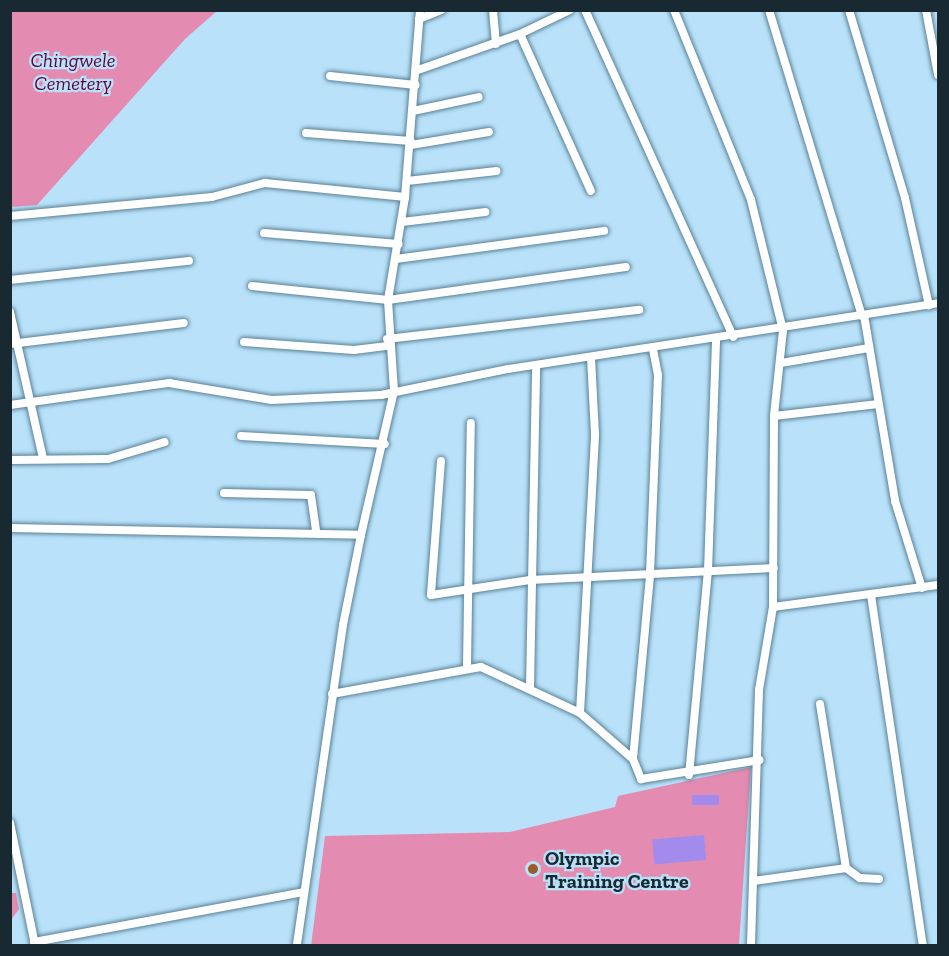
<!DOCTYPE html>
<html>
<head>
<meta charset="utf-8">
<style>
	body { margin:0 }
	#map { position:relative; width:949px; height:956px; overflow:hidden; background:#b9e2fa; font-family:"Zilla Slab",serif }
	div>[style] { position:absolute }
	.green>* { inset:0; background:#e48bb1 }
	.water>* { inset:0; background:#a28bec; transform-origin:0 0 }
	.roads { filter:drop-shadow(0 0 2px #5a8196) drop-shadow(0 0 2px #5a8196) }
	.minor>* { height:8px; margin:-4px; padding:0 4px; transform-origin:4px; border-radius:4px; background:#fff }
	.dots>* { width:16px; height:16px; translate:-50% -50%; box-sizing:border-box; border:3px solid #b9e2fa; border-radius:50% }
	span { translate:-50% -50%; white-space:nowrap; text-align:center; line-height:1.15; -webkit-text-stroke:4.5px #b9e2fa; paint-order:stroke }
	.park-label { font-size:20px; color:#610038; font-style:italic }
	.poi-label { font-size:20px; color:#182931; font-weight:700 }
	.left { translate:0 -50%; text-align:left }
	.frame { position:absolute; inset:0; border:12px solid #182931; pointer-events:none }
</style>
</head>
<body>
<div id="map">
	<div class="green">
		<div style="clip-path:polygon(11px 10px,217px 10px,217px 11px,185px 39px,37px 205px,11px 207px)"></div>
		<div style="clip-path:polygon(751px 767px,739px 945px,311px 946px,325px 836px,510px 832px,615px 807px,618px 796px)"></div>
		<div style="clip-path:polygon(11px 893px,16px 893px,19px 909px,11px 920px)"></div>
	</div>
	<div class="water">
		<div style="left:719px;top:795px;width:10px;height:27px;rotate:90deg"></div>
		<div style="left:704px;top:835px;width:25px;height:52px;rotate:85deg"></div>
	</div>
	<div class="roads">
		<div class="minor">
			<div style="left:493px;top:10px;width:34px;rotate:85deg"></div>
			<div style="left:585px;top:10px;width:359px;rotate:65.6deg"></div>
			<div style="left:674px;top:10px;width:205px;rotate:67.9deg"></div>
			<div style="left:751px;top:200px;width:134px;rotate:76.2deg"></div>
			<div style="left:783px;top:330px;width:86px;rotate:96deg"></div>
			<div style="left:774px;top:416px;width:191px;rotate:90.3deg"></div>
			<div style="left:773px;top:607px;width:84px;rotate:99.6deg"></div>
			<div style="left:759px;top:690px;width:256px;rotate:91.8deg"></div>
			<div style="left:769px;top:10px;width:320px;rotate:73.1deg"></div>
			<div style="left:849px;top:10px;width:196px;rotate:73.4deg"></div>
			<div style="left:905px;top:198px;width:110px;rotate:77.4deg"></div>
			<div style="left:926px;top:10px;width:66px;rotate:79.5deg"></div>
			<div style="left:419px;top:19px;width:24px;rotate:-22deg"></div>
			<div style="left:520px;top:34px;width:172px;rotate:65.7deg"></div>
			<div style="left:418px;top:70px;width:108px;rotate:-19.4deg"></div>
			<div style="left:520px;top:34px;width:55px;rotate:-25.6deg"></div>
			<div style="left:330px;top:76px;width:86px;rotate:6deg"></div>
			<div style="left:413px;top:111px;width:67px;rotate:-12deg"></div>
			<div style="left:306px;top:133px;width:105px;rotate:4.4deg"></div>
			<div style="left:411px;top:145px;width:79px;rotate:-9.5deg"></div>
			<div style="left:407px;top:181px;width:90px;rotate:-6.4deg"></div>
			<div style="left:10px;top:216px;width:203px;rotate:-5.4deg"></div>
			<div style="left:212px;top:197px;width:55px;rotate:-14.8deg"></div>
			<div style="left:265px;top:183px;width:141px;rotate:5.7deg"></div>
			<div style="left:402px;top:222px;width:84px;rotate:-6.9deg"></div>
			<div style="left:264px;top:233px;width:135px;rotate:4.7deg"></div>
			<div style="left:396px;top:259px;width:210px;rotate:-7.7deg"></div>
			<div style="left:10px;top:280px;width:180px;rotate:-6.1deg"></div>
			<div style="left:252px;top:286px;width:137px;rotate:5.9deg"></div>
			<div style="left:388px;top:300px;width:240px;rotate:-7.9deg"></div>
			<div style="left:10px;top:312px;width:150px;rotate:77.3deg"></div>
			<div style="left:864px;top:315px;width:189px;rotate:80.5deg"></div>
			<div style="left:895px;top:501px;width:91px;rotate:72.8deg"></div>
			<div style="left:387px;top:339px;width:254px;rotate:-6.6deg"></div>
			<div style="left:244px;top:342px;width:110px;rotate:4.2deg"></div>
			<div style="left:354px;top:350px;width:34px;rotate:-7deg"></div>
			<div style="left:10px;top:344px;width:175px;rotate:-6.9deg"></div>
			<div style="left:781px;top:363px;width:89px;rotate:-9.7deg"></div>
			<div style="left:10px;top:405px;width:161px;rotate:-7.9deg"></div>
			<div style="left:169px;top:383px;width:104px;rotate:9.4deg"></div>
			<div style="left:272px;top:400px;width:109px;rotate:-2.6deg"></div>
			<div style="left:381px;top:395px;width:130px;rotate:-11.6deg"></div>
			<div style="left:508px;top:369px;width:435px;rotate:-8.7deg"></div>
			<div style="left:774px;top:416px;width:105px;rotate:-6.6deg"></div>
			<div style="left:241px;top:436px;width:144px;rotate:3.2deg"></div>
			<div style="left:10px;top:460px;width:98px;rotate:-0.6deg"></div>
			<div style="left:108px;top:459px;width:59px;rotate:-16.6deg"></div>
			<div style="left:441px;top:461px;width:134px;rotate:94.3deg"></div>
			<div style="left:431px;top:595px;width:100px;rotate:-8.6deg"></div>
			<div style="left:530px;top:580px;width:244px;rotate:-2.8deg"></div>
			<div style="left:224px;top:493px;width:87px;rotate:1.3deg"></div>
			<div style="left:311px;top:495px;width:37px;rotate:82deg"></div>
			<div style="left:10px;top:528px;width:351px;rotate:1.1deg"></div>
			<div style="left:361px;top:535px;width:92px;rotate:101.3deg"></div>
			<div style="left:343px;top:625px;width:324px;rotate:98.2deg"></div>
			<div style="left:361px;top:535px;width:148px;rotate:-77.1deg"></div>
			<div style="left:394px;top:391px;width:91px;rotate:-93.8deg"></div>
			<div style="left:388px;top:300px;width:104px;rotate:-80.6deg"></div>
			<div style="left:405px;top:197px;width:188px;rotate:-85.4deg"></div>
			<div style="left:871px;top:595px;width:355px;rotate:81.6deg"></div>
			<div style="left:773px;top:607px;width:166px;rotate:-7.6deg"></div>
			<div style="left:467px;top:666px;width:243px;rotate:-89.1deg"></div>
			<div style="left:530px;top:687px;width:321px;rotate:-88.9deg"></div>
			<div style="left:332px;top:694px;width:151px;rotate:-10.3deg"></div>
			<div style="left:481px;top:667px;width:109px;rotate:24.9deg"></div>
			<div style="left:580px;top:713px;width:70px;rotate:41deg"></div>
			<div style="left:633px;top:759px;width:22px;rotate:68deg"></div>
			<div style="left:641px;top:779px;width:120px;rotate:-9.1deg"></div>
			<div style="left:820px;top:704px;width:166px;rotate:81deg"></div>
			<div style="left:846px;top:868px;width:17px;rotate:36deg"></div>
			<div style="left:860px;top:878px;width:19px;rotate:3deg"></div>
			<div style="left:580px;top:713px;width:279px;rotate:-86.9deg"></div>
			<div style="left:595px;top:434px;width:77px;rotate:-93deg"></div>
			<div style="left:633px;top:759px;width:186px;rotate:-84.7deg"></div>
			<div style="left:650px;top:574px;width:199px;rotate:-87.7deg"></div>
			<div style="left:658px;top:375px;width:26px;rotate:-101deg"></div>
			<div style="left:689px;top:775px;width:205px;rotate:-84.7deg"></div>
			<div style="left:708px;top:571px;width:230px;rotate:-88deg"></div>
			<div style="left:10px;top:823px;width:125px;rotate:78.4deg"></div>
			<div style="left:754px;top:881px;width:93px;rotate:-8deg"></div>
			<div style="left:34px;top:942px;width:274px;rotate:-10.5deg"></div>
		</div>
	</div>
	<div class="dots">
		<div style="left:533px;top:869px;background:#9d5a2a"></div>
	</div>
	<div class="park-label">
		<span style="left:73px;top:72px">Chingwele<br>Cemetery</span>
	</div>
	<div class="poi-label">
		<span class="left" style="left:545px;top:870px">Olympic<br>Training Centre</span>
	</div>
	<div class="frame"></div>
</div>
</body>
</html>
